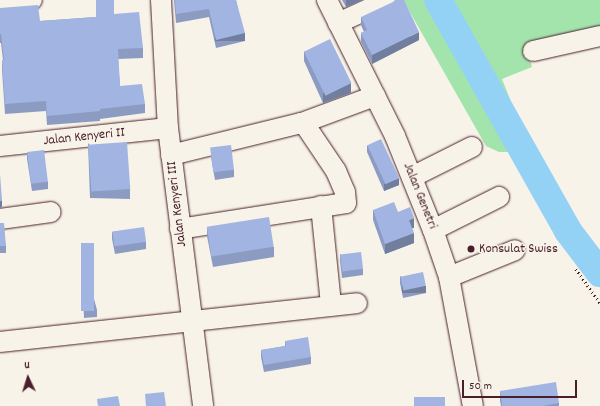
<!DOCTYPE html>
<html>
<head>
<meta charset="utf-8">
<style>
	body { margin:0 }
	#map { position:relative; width:600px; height:406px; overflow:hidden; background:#f7f3e8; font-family:Dekko,sans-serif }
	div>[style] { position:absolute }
	.green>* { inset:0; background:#a3e4ad }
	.river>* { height:28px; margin:-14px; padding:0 14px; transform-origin:14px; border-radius:14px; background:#94d2f5 }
	.path>* { height:2.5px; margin-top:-1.25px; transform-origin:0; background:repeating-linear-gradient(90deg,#4a1f2b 0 1px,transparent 0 4px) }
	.roads { filter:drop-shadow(0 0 1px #4a1f2b) drop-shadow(0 0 1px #4a1f2b) }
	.minor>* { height:20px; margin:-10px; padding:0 10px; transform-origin:10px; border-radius:10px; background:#f7f3e8 }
	.wall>* { inset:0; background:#8b9bc2 }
	.shaded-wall>* { inset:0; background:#717e9e; transform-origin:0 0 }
	.building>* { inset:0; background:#a2b4e2; transform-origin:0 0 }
	.dots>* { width:11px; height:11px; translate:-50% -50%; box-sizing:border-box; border:2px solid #f7f3e8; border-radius:50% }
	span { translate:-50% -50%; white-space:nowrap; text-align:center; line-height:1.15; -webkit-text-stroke:3px #f7f3e8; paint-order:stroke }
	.street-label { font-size:14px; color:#4a1f2b }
	.poi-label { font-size:14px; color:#4a1f2b }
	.left { translate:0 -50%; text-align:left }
	.north { position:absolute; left:8px; top:358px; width:40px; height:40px; -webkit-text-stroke:3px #f7f3e8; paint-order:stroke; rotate:356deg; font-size:11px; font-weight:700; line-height:16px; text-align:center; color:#4a1f2b }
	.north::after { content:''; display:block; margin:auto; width:14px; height:18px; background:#4a1f2b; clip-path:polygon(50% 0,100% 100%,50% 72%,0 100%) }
	.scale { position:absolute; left:462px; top:380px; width:115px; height:18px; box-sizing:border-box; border:2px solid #4a1f2b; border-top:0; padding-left:5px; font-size:12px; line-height:14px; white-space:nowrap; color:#4a1f2b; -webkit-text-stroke:3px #f7f3e8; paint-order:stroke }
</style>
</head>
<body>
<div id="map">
	<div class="green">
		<div style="clip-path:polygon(403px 0,600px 0,600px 29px,527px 47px,532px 67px,502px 79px,528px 144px,508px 152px,499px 152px,486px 146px)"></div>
	</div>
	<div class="river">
		<div style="left:438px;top:0;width:265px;rotate:60.6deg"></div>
		<div style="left:568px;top:231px;width:53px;rotate:52.7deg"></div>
	</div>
	<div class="path">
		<div style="left:576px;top:269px;width:42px;rotate:54.8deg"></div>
	</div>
	<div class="roads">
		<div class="minor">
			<div style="left:161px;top:0;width:128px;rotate:86.9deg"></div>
			<div style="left:168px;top:128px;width:280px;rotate:82.8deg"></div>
			<div style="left:327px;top:0;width:152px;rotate:63.4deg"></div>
			<div style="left:395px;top:136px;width:101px;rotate:68deg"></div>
			<div style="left:433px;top:230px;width:50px;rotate:71.2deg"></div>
			<div style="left:449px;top:277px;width:131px;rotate:79.5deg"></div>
			<div style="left:0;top:2px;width:32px;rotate:-4deg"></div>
			<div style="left:338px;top:23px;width:55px;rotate:-24.7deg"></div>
			<div style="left:533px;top:51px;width:69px;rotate:-12.6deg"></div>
			<div style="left:302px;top:123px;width:78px;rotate:-20.3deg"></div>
			<div style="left:0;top:146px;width:169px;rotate:-6.1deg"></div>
			<div style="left:171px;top:155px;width:134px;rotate:-13.8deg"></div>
			<div style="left:301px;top:123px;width:4px;rotate:27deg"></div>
			<div style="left:305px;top:125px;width:55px;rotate:56deg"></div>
			<div style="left:336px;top:171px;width:23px;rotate:67deg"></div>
			<div style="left:345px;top:192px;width:11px;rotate:85deg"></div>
			<div style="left:346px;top:203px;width:168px;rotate:171.1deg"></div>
			<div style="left:412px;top:177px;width:67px;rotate:-26.6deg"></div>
			<div style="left:321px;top:206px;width:100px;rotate:84.2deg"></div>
			<div style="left:0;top:219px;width:51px;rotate:-7.8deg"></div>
			<div style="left:433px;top:230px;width:74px;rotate:-26.6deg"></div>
			<div style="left:449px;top:277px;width:71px;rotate:-22.2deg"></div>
			<div style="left:0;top:342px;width:359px;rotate:-6.2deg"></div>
		</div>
	</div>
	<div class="wall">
		<div style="clip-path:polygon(96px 0,114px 14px,143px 48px,143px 58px,118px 59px,120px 86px,145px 104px,145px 113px,100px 119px,100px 121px,47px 125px,46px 111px,5px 114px,2px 70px,2px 60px,3px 60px,1px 43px,0 43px,0 8px,40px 21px,96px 17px)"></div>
		<div style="clip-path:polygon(174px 0,236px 0,245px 41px,216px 48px,209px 17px,176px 23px)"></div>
		<div style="clip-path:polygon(342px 0,363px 0,346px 7px)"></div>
		<div style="clip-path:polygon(361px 17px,419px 40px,372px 64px,361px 42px,361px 33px,364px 32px,361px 25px)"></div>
		<div style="clip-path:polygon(304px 51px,351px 93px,323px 103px,304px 61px)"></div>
		<div style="clip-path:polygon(88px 143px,130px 189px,130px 199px,90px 198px)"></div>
		<div style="clip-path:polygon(367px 145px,399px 185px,384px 191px,367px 152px)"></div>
		<div style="clip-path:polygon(211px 150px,234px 170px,234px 177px,215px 180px,211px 157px)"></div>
		<div style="clip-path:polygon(27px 152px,48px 182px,48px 189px,32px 191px,27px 159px)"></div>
		<div style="clip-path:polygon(373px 210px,398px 212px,414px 228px,412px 228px,414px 243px,385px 254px,373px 220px)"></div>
		<div style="clip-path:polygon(0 223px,6px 246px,6px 253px,0 253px)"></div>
		<div style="clip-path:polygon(207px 227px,274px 247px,274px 257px,213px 267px,207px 236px)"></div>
		<div style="clip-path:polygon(112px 232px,146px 242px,146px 249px,115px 254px,112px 239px)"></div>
		<div style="clip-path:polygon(81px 250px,97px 310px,97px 317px,84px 318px)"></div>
		<div style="clip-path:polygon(340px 254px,363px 269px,363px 275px,342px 278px,340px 261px)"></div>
		<div style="clip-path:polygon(400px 276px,426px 293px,403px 298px,400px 283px)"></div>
		<div style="clip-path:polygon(285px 341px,311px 357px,311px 364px,264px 372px,261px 357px,261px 350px,285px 346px)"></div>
		<div style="clip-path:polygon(500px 391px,559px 403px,559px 406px,500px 406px,501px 406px,500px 401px)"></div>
	</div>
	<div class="shaded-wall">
		<div style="clip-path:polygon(346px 0,363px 0,346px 7px)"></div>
		<div style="clip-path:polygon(419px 32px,419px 40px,372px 64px,372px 55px)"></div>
		<div style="left:245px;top:33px;width:8px;height:30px;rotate:90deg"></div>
		<div style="clip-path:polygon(351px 83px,351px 93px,323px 103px,323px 93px)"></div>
		<div style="clip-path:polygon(399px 178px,399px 185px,384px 191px,384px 184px)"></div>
		<div style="clip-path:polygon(2px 200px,2px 207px,0 208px,0 201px)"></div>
		<div style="clip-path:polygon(414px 218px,414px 228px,409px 229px,409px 220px)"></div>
		<div style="clip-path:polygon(414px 233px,414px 243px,385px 254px,385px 244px)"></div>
		<div style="left:426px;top:286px;width:7px;height:24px;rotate:90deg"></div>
	</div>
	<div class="building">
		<div style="clip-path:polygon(96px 0,114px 0,114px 14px,139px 12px,143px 48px,118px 49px,120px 86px,142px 84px,145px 104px,100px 109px,100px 111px,47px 116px,46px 101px,5px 104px,2px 60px,4px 60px,1px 34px,0 34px,0 8px,38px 5px,40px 21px,96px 17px)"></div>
		<div style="clip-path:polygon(175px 0,236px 0,245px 33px,216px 40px,209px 9px,176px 14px)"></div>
		<div style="clip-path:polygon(395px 0,404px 0,419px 32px,372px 55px,361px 33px,367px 30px,361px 17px,393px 2px)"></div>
		<div style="left:330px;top:39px;width:49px;height:29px;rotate:64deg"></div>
		<div style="left:381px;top:139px;width:43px;height:15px;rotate:65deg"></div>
		<div style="left:127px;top:142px;width:47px;height:39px;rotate:86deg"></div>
		<div style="left:231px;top:145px;width:25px;height:21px;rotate:83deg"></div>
		<div style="left:44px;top:150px;width:32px;height:17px;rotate:83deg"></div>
		<div style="clip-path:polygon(0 174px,2px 200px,0 201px)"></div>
		<div style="clip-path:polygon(394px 202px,398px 212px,410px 207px,414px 218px,409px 220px,414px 233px,385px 244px,373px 210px)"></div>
		<div style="left:269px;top:217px;width:30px;height:63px;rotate:81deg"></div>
		<div style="clip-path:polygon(0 223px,4px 223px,6px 246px,0 246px)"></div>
		<div style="left:144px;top:227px;width:15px;height:32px;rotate:82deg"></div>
		<div style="left:81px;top:243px;width:13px;height:68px"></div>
		<div style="left:361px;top:252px;width:17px;height:21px;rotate:83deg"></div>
		<div style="left:423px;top:272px;width:14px;height:23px;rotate:78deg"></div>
		<div style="clip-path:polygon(308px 337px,311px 357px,264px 365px,261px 350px,286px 346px,285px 341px)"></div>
		<div style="clip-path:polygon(556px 382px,559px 403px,543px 406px,500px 406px,502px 406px,500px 391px)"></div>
		<div style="clip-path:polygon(164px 392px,166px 406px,146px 406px,145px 394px)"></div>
		<div style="clip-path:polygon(118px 396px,120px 406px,98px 406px,97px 399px)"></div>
		<div style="left:414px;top:397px;width:31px;height:9px"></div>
	</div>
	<div class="dots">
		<div style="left:471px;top:249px;background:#4a1f2b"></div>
	</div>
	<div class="street-label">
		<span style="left:84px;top:137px;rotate:-6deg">Jalan Kenyeri II</span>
		<span style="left:420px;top:196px;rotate:68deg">Jalan Genetri</span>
		<span style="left:177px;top:204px;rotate:-97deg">Jalan Kenyeri III</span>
	</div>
	<div class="poi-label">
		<span class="left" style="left:479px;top:249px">Konsulat Swiss</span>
	</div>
	<div class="north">U</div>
	<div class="scale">50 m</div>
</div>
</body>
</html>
